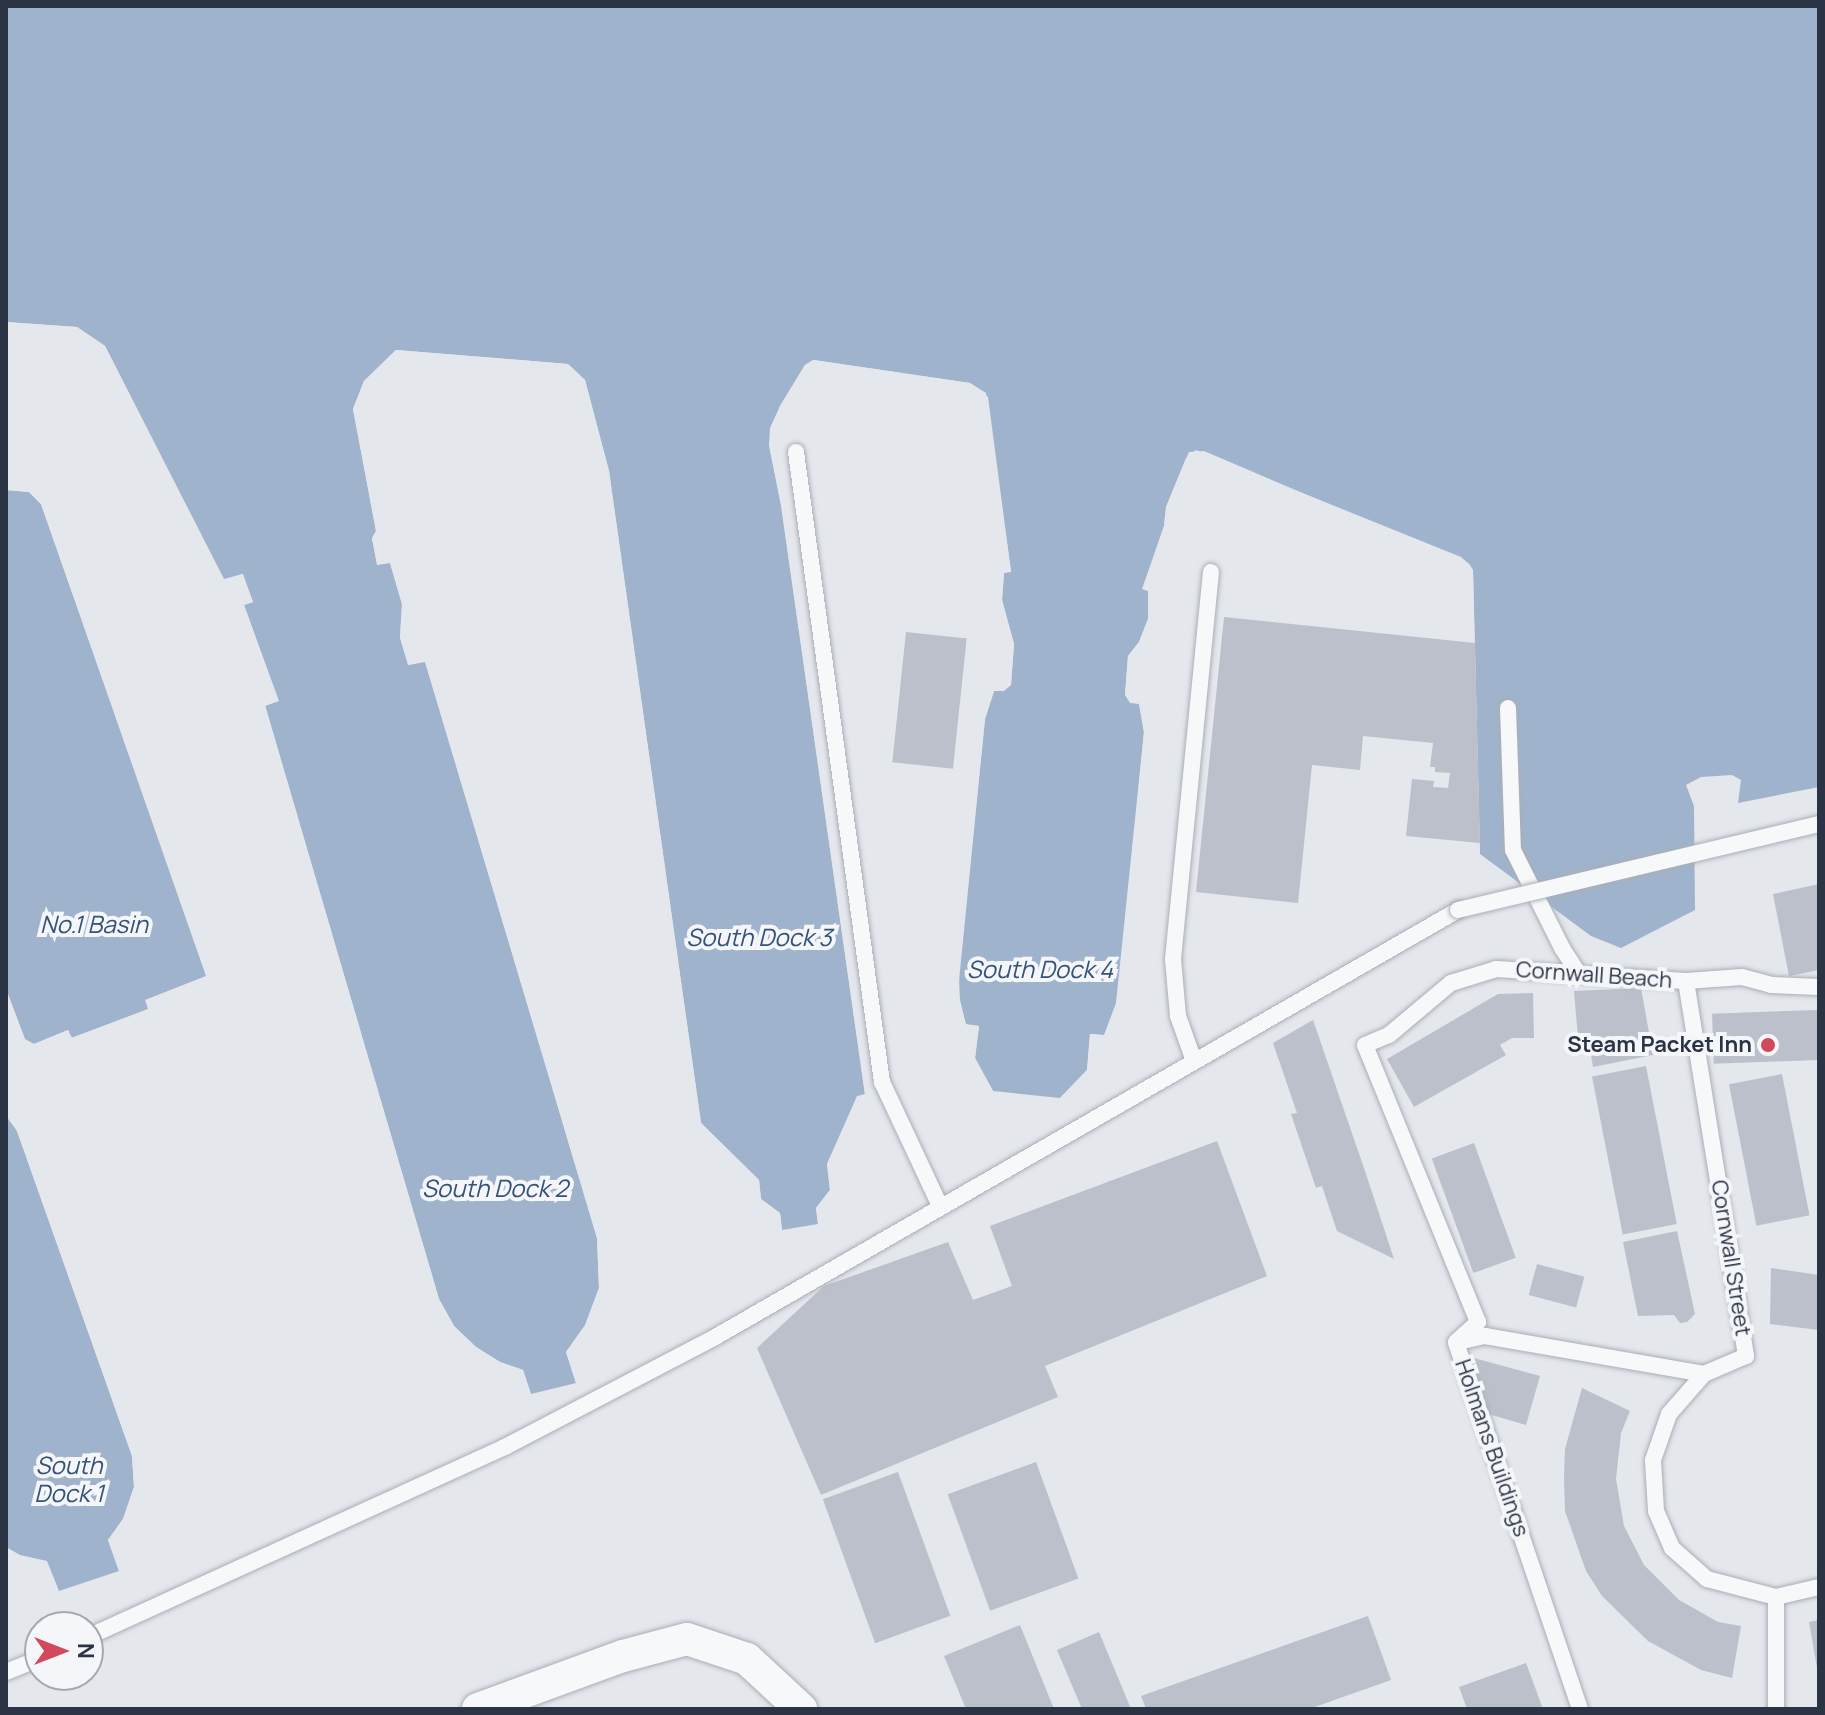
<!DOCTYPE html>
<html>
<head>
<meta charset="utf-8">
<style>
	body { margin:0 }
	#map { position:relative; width:1825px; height:1715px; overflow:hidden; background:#e4e7ec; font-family:Manrope,sans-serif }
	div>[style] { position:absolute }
	.water>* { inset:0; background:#9fb4cc }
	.pier>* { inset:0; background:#e4e7ec }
	.building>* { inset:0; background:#bbc0ca; transform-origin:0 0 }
	.roads { filter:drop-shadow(0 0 2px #a9aeb7) drop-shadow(0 0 2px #a9aeb7) }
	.service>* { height:16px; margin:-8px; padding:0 8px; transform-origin:8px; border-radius:8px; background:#f7f8fa }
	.minor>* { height:32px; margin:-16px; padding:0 16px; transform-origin:16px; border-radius:16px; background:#f7f8fa }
	.bridges { filter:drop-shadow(0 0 2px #a9aeb7) drop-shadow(0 0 2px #a9aeb7) }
	.service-bridge>* { height:16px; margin:-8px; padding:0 8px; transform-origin:8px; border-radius:8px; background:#f7f8fa }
	.dots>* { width:22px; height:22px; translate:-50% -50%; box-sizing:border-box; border:4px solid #f4f6f9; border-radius:50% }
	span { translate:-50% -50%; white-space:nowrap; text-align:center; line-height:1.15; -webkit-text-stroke:8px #f4f6f9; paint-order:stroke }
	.street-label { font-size:22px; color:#2b3445 }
	.poi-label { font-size:22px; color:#2b3445; font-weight:700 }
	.right { translate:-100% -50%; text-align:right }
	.water-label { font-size:24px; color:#34527a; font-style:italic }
	.frame { position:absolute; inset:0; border:8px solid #2b3445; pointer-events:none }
	.north { position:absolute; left:24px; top:1611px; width:80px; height:80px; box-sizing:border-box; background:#f4f6f9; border:2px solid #a4a8b1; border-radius:50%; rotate:90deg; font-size:22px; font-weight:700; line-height:32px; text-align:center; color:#2b3445 }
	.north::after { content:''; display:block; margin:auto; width:28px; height:36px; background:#d1495b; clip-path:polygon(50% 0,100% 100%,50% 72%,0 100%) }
</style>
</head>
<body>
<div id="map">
	<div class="water">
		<div style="clip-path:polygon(6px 6px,1819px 6px,1819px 787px,1738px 803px,1741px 780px,1732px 775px,1701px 777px,1686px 785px,1694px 806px,1695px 910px,1621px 948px,1591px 936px,1480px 854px,1473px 570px,1469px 564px,1204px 451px,1189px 452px,1166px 507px,1164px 526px,1143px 589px,1148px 591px,1148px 619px,1139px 642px,1128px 656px,1125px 695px,1139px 704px,1144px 732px,1119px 989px,1113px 1018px,1104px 1035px,1090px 1034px,1087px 1070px,1060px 1098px,993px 1091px,975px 1058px,979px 1026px,966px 1025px,958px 991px,985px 719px,994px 691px,1011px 685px,1014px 644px,1002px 600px,1004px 573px,1011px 572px,988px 397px,970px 383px,813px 360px,805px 365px,780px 406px,769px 445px,781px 505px,865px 1095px,857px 1096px,827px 1164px,830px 1190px,816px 1208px,818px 1224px,782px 1230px,780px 1213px,761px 1199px,759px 1180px,701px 1123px,609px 471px,585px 380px,568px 364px,396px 350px,364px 381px,353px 409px,376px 531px,372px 538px,377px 564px,390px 563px,402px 604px,400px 637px,409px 665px,425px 661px,597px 1238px,599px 1288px,585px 1326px,566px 1352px,576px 1383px,531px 1394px,523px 1370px,500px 1362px,476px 1347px,454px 1326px,439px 1299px,265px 705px,278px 700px,244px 605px,253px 602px,242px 574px,224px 580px,105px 346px,77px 327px,6px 322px)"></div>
		<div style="clip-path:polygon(6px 490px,29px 492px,41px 504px,207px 976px,146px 1000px,149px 1009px,71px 1038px,68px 1030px,34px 1044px,25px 1040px,6px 989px)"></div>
		<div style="clip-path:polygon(6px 1116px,17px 1131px,132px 1456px,134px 1487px,123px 1519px,108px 1540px,119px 1571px,59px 1591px,47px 1561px,20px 1555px,6px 1547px)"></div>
	</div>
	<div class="pier">
		<div style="clip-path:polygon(6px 322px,77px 327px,105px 346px,224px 579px,243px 574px,253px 602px,244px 605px,279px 701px,265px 706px,439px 1299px,454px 1326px,476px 1347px,500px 1362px,523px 1370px,531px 1394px,527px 1396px,520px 1373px,498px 1366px,474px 1350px,451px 1329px,436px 1300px,261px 706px,262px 702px,274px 698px,240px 606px,248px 599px,240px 579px,220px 582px,102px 348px,76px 331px,6px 326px)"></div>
		<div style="clip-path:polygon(396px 350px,568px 364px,585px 380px,609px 471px,701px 1123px,759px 1180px,761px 1199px,780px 1213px,782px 1230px,779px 1232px,776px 1216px,758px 1201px,755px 1182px,697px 1124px,605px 472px,582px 382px,566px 368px,397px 355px,367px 384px,357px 410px,380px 531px,376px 539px,381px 560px,394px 561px,406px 604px,404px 637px,411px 660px,425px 657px,429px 660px,601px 1237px,603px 1289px,589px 1327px,570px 1352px,579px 1380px,576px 1383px,566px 1352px,585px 1325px,599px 1288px,597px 1238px,425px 662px,408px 665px,400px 638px,402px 604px,390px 563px,377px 565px,372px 538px,376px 531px,353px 409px,364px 381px)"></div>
		<div style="clip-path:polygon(814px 360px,970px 383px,986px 393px,1011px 571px,1004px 573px,1002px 600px,1014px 644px,1011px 685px,1004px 691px,994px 691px,985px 719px,959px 974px,960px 1006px,966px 1024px,979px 1026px,975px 1058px,993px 1091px,990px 1094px,971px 1059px,974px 1029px,962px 1026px,954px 991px,981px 718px,991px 689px,1007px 683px,1010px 645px,998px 600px,1000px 572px,1007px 568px,984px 398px,969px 387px,823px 364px,811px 366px,779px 417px,773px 445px,785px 505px,869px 1095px,860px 1100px,831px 1164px,834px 1191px,820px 1209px,822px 1221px,818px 1224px,816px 1208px,830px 1190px,827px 1164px,858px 1096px,865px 1094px,781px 505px,769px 445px,770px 428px,780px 406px,805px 365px)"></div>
		<div style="clip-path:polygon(1196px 450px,1461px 557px,1469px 564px,1473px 570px,1480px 859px,1476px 854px,1466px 566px,1203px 455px,1192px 455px,1170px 508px,1168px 527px,1147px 586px,1152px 590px,1152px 620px,1142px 644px,1132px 658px,1129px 694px,1142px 702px,1148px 732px,1120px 1004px,1107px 1038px,1094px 1038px,1091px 1072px,1072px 1092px,1060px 1098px,1087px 1070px,1090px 1034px,1104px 1035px,1116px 1003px,1144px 732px,1139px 704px,1130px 703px,1125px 695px,1128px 656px,1139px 642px,1148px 619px,1148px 591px,1142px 589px,1164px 526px,1166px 507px,1186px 458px)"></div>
		<div style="clip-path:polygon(6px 486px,30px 488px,44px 502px,211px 976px,150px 1002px,150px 1012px,72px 1042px,66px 1035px,34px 1048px,22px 1041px,6px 1000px,6px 989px,25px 1039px,34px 1044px,68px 1030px,72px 1038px,148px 1009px,145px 1000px,206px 976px,41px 504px,29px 492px,6px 490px)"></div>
		<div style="clip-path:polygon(6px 1112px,21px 1130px,136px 1455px,138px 1487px,127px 1521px,113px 1541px,123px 1569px,119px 1571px,108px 1540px,123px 1519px,134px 1487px,132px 1456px,17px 1131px)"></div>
	</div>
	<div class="building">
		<div style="clip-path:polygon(1224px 617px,1475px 643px,1480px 843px,1406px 836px,1412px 779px,1434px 781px,1433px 787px,1448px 788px,1450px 773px,1435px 772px,1435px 767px,1430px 767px,1433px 743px,1363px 736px,1360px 770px,1312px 765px,1298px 903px,1196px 892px)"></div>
		<div style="left:906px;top:632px;width:61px;height:131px;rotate:6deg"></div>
		<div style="clip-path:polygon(1819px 884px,1819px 970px,1789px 976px,1773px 894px)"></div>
		<div style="clip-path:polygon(1641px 988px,1653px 1055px,1593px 1067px,1588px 1036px,1578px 1038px,1574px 991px)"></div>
		<div style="clip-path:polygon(1533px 993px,1534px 1038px,1512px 1038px,1500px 1045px,1506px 1055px,1414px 1107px,1387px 1059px,1498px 994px)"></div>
		<div style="left:1817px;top:1010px;width:50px;height:105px;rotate:88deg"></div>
		<div style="clip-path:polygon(1313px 1020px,1365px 1171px,1394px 1259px,1337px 1231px,1322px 1186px,1316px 1188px,1291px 1114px,1297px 1113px,1273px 1043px)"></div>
		<div style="left:1646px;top:1066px;width:161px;height:55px;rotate:79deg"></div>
		<div style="left:1782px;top:1074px;width:144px;height:54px;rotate:79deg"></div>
		<div style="clip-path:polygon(1217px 1141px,1267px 1276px,1045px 1366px,1058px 1397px,821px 1495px,757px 1348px,824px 1286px,948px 1242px,973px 1300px,1012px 1286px,990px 1226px)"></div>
		<div style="left:1474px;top:1143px;width:122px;height:45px;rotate:70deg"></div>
		<div style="clip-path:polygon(1677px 1231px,1695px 1314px,1687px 1322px,1680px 1323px,1674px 1315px,1638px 1316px,1623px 1242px)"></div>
		<div style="left:1537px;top:1264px;width:49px;height:32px;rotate:15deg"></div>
		<div style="clip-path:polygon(1771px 1268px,1819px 1275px,1819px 1330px,1770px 1324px)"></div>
		<div style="clip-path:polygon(1474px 1358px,1540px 1376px,1526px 1425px,1485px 1413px,1468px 1374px)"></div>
		<div style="clip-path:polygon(1582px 1388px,1630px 1411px,1621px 1433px,1616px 1479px,1624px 1526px,1644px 1565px,1679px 1600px,1718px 1622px,1741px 1626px,1732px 1678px,1701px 1670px,1648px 1641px,1602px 1596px,1586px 1571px,1565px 1511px,1564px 1478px,1565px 1449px)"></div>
		<div style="left:1036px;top:1462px;width:124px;height:94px;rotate:70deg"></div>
		<div style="left:898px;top:1472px;width:153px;height:80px;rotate:70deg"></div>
		<div style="clip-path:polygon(1368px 1616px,1391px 1680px,1309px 1709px,1146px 1709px,1141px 1696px)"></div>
		<div style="clip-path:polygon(1819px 1620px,1819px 1667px,1817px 1668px,1809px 1622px)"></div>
		<div style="clip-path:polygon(1020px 1625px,1054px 1709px,966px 1709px,944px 1656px)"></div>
		<div style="clip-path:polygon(1099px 1632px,1131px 1709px,1082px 1709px,1057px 1650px)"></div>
		<div style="clip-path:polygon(1526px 1663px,1543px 1709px,1467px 1709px,1459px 1687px)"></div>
	</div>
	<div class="roads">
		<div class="service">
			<div style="left:796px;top:452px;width:636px;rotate:82.23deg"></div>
			<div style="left:882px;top:1082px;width:137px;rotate:64.9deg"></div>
			<div style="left:1508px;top:708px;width:142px;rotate:88deg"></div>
			<div style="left:1513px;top:850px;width:110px;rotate:63.4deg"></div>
			<div style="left:1562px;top:948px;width:31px;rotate:57deg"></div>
			<div style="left:1686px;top:981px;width:380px;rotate:80.9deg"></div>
			<div style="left:1746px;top:1356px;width:46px;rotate:156.8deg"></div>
			<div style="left:1704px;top:1374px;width:53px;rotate:131.2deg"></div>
			<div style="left:1669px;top:1414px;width:49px;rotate:109.2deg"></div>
			<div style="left:1653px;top:1460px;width:51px;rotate:86.6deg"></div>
			<div style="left:1656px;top:1511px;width:40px;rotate:66.6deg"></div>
			<div style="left:1672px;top:1548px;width:47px;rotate:41.5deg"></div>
			<div style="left:1707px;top:1579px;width:71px;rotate:14.6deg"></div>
			<div style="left:1776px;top:1597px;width:44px;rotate:-13.1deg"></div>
			<div style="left:1194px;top:1061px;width:48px;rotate:-109.6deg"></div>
			<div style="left:1178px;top:1016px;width:57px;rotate:-95deg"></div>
			<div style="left:1173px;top:959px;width:389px;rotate:-84.4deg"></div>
			<div style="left:1458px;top:1342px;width:28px;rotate:-13deg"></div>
			<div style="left:1485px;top:1336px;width:222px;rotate:9.8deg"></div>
			<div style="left:1776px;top:1597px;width:112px;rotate:90deg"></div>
			<div style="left:88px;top:1637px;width:458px;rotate:-24.5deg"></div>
			<div style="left:505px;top:1447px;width:239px;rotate:-27.6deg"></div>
			<div style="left:717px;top:1336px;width:855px;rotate:-29.89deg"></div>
			<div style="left:6px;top:1672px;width:37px;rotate:-22deg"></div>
			<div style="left:1580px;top:1709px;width:387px;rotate:-108.7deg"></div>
			<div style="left:1456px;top:1342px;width:30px;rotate:-42deg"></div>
			<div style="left:1478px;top:1322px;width:299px;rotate:-112.2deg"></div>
			<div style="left:1365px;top:1045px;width:26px;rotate:-23deg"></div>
			<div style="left:1389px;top:1035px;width:81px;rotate:-40deg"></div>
			<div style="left:1451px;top:983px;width:47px;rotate:-17.3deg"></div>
			<div style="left:1496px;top:969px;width:190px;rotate:3.6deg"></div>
			<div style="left:1686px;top:981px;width:56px;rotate:-4.1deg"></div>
			<div style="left:1742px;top:977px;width:30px;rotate:15deg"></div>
			<div style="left:1771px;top:985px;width:48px;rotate:2.4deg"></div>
		</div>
		<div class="minor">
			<div style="left:478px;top:1709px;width:154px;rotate:-20.1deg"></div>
			<div style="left:623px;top:1656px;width:66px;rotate:-14.9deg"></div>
			<div style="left:687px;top:1639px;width:63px;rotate:18.4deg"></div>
			<div style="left:747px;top:1659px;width:74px;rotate:42.8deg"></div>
		</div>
	</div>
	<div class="bridges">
		<div class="service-bridge">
			<div style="left:1458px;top:910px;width:371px;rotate:-13.4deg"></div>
		</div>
	</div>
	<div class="dots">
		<div style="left:1768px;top:1045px;background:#d1495b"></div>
	</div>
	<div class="street-label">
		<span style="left:1594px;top:975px;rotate:4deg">Cornwall Beach</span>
		<span style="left:1731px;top:1258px;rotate:81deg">Cornwall Street</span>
		<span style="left:1492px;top:1448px;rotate:71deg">Holmans Buildings</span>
	</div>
	<div class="poi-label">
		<span class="right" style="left:1752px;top:1045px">Steam Packet Inn</span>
	</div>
	<div class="water-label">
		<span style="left:94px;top:924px">No.1 Basin</span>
		<span style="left:759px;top:937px">South Dock 3</span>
		<span style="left:1040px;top:969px">South Dock 4</span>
		<span style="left:495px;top:1188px">South Dock 2</span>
		<span style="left:69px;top:1479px">South<br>Dock 1</span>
	</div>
	<div class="frame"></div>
	<div class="north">N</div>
</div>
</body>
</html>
